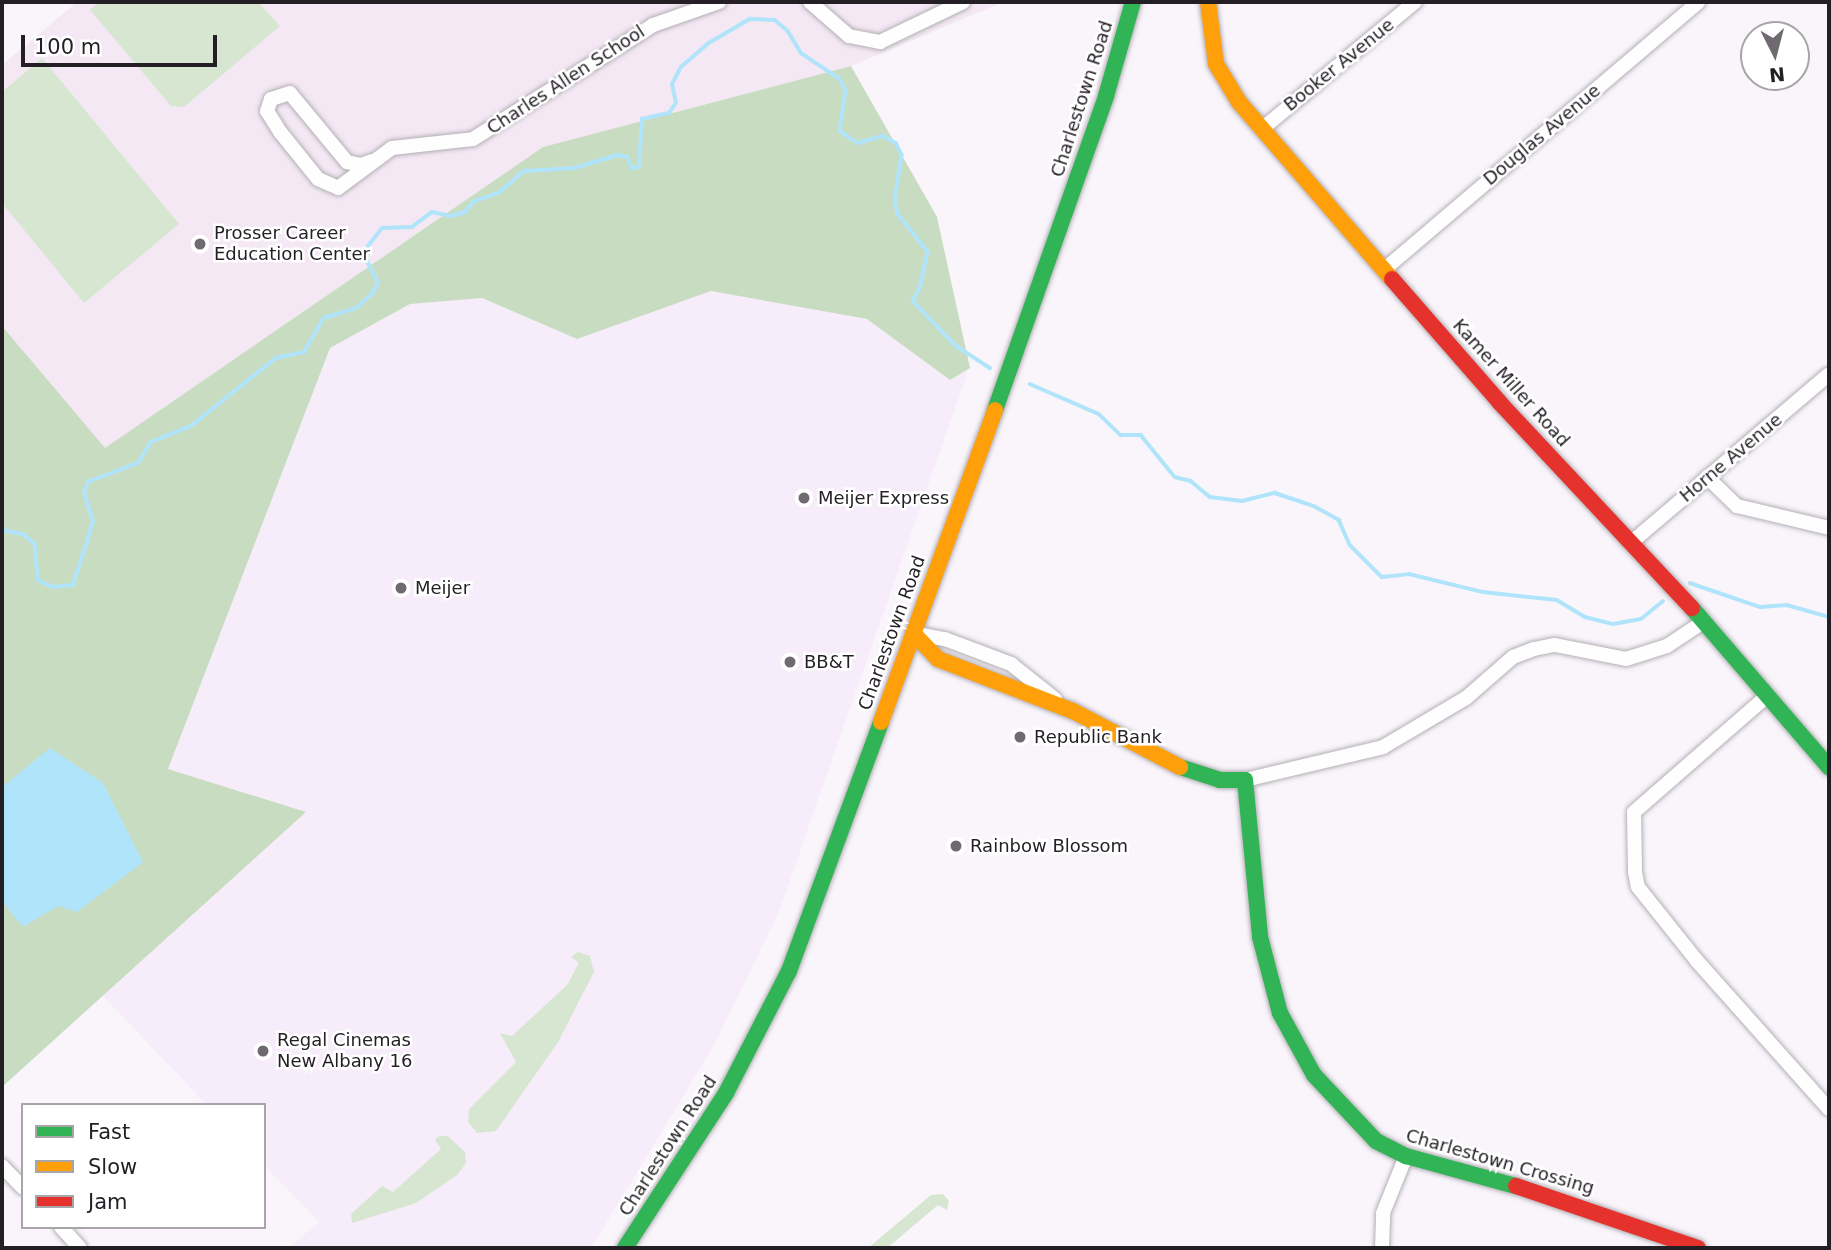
<!DOCTYPE html>
<html>
<head>
<meta charset="utf-8">
<style>
	body { margin:0 }
	#map { position:relative; width:1831px; height:1250px; overflow:hidden; background:#f9f5fb; font-family:"DejaVu Sans",sans-serif }
	div>[style] { position:absolute }
	.built>* { inset:0; background:#f6ecfa }
	.education>* { inset:0; background:#f4e8f4 }
	.green>* { inset:0; background:#d6e6d1 }
	.forest>* { inset:0; background:#c8dcc1 }
	.water>* { inset:0; background:#b0e4fa }
	.stream>* { height:3.5px; margin:-1.75px; padding:0 1.75px; transform-origin:1.75px; border-radius:1.75px; background:#b0e4fa }
	.roads { filter:drop-shadow(0 0 2px #b3b0b5) drop-shadow(0 0 2px #b3b0b5) }
	.street>* { height:14px; margin:-7px; padding:0 7px; transform-origin:7px; border-radius:7px; background:#fefefe }
	.fast>* { height:16px; margin:-8px; padding:0 8px; transform-origin:8px; border-radius:8px; background:#30b455 }
	.slow>* { height:16px; margin:-8px; padding:0 8px; transform-origin:8px; border-radius:8px; background:#ff9f0a }
	.jam>* { height:16px; margin:-8px; padding:0 8px; transform-origin:8px; border-radius:8px; background:#e5322d }
	.dots>* { width:19px; height:19px; translate:-50% -50%; box-sizing:border-box; border:4px solid #fff; border-radius:50% }
	span { translate:-50% -50%; white-space:nowrap; text-align:center; line-height:1.15; -webkit-text-stroke:5px #fff; paint-order:stroke }
	.street-label { font-size:18px; color:#231f25 }
	.poi-label { font-size:18px; color:#231f25 }
	.left { translate:0 -50%; text-align:left }
	.frame { position:absolute; inset:0; border:4px solid #231f25; pointer-events:none }
	.legend { position:absolute; left:21px; top:1103px; width:245px; height:126px; box-sizing:border-box; background:#fff; border:2px solid #a7a5a8; margin:0; padding:9px 12px; list-style:none; font-size:21px; color:#231f25 }
	.legend li { display:flex; align-items:center; gap:14px; height:35px }
	.legend b { width:35px; border:2px solid #a7a5a8 }
	.north { position:absolute; left:1740px; top:21px; width:70px; height:70px; box-sizing:border-box; background:#fff; border:2px solid #a7a5a8; border-radius:50%; rotate:174deg; font-size:19px; font-weight:700; line-height:28px; text-align:center; color:#231f25 }
	.north::after { content:''; display:block; margin:auto; width:24px; height:32px; background:#6e6a70; clip-path:polygon(50% 0,100% 100%,50% 72%,0 100%) }
	.scale { position:absolute; left:21px; top:35px; width:196px; height:32px; box-sizing:border-box; border:4px solid #231f25; border-top:0; padding-left:9px; font-size:21px; line-height:24px; white-space:nowrap; color:#231f25; -webkit-text-stroke:5px #fff; paint-order:stroke }
</style>
</head>
<body>
<div id="map">
	<div class="built">
		<div style="clip-path:polygon(711px 291px,867px 319px,950px 380px,969px 368px,778px 914px,713px 1047px,591px 1248px,288px 1248px,319px 1222px,264px 1165px,264px 1105px,207px 1105px,103px 996px,305px 812px,168px 769px,330px 348px,410px 304px,481px 298px,577px 339px)"></div>
	</div>
	<div class="education">
		<div style="clip-path:polygon(77px 2px,1003px 2px,851px 66px,543px 147px,104px 449px,2px 326px,2px 65px)"></div>
	</div>
	<div class="green">
		<div style="clip-path:polygon(99px 2px,258px 2px,280px 26px,184px 107px,171px 106px,90px 10px)"></div>
		<div style="clip-path:polygon(42px 58px,179px 224px,84px 303px,2px 203px,2px 92px)"></div>
		<div style="clip-path:polygon(578px 952px,590px 956px,594px 972px,558px 1042px,496px 1131px,477px 1133px,468px 1122px,469px 1109px,516px 1062px,500px 1033px,512px 1036px,567px 985px,579px 963px,571px 957px)"></div>
		<div style="clip-path:polygon(439px 1136px,448px 1136px,465px 1152px,466px 1163px,457px 1175px,416px 1203px,352px 1223px,351px 1214px,382px 1186px,393px 1192px,441px 1149px,435px 1140px)"></div>
		<div style="clip-path:polygon(943px 1194px,949px 1201px,947px 1210px,938px 1205px,887px 1248px,868px 1248px,931px 1195px)"></div>
	</div>
	<div class="forest">
		<div style="clip-path:polygon(851px 66px,937px 217px,970px 368px,950px 380px,867px 319px,711px 291px,577px 339px,482px 298px,410px 304px,330px 348px,168px 769px,306px 812px,2px 1087px,2px 326px,105px 448px,543px 147px)"></div>
	</div>
	<div class="water">
		<div style="clip-path:polygon(50px 748px,103px 783px,143px 862px,77px 912px,58px 906px,23px 927px,2px 901px,2px 787px)"></div>
	</div>
	<div class="stream">
		<div style="left:1030px;top:384px;width:75px;rotate:23.5deg"></div>
		<div style="left:1099px;top:414px;width:30px;rotate:44deg"></div>
		<div style="left:1121px;top:435px;width:20px"></div>
		<div style="left:1141px;top:435px;width:54px;rotate:51deg"></div>
		<div style="left:1175px;top:477px;width:16px;rotate:14deg"></div>
		<div style="left:1191px;top:481px;width:25px;rotate:40deg"></div>
		<div style="left:1210px;top:497px;width:32px;rotate:7deg"></div>
		<div style="left:1242px;top:501px;width:34px;rotate:-14deg"></div>
		<div style="left:1275px;top:493px;width:41px;rotate:18.4deg"></div>
		<div style="left:1314px;top:506px;width:29px;rotate:29deg"></div>
		<div style="left:1339px;top:520px;width:27px;rotate:66deg"></div>
		<div style="left:1350px;top:545px;width:45px;rotate:45deg"></div>
		<div style="left:1382px;top:577px;width:27px;rotate:-6deg"></div>
		<div style="left:1409px;top:574px;width:76px;rotate:13.7deg"></div>
		<div style="left:1483px;top:592px;width:74px;rotate:6.2deg"></div>
		<div style="left:1557px;top:600px;width:33px;rotate:31deg"></div>
		<div style="left:1585px;top:617px;width:29px;rotate:14deg"></div>
		<div style="left:1613px;top:624px;width:28px;rotate:-10deg"></div>
		<div style="left:1641px;top:619px;width:28px;rotate:-39deg"></div>
		<div style="left:2px;top:530px;width:21px;rotate:11deg"></div>
		<div style="left:23px;top:534px;width:16px;rotate:40deg"></div>
		<div style="left:35px;top:544px;width:36px;rotate:85deg"></div>
		<div style="left:38px;top:580px;width:17px;rotate:25deg"></div>
		<div style="left:53px;top:587px;width:20px;rotate:-6deg"></div>
		<div style="left:73px;top:585px;width:66px;rotate:-72.4deg"></div>
		<div style="left:93px;top:522px;width:30px;rotate:-107deg"></div>
		<div style="left:84px;top:493px;width:12px;rotate:-70deg"></div>
		<div style="left:88px;top:482px;width:53px;rotate:-20.8deg"></div>
		<div style="left:138px;top:463px;width:25px;rotate:-58deg"></div>
		<div style="left:151px;top:442px;width:43px;rotate:-21.8deg"></div>
		<div style="left:191px;top:426px;width:109px;rotate:-38.7deg"></div>
		<div style="left:276px;top:358px;width:29px;rotate:-12deg"></div>
		<div style="left:304px;top:352px;width:39px;rotate:-60deg"></div>
		<div style="left:324px;top:318px;width:34px;rotate:-17deg"></div>
		<div style="left:356px;top:308px;width:21px;rotate:-41deg"></div>
		<div style="left:372px;top:294px;width:13px;rotate:-61deg"></div>
		<div style="left:378px;top:283px;width:27px;rotate:-117deg"></div>
		<div style="left:366px;top:259px;width:13px;rotate:-81deg"></div>
		<div style="left:368px;top:246px;width:23px;rotate:-52deg"></div>
		<div style="left:382px;top:228px;width:30px;rotate:-2deg"></div>
		<div style="left:412px;top:227px;width:25px;rotate:-37deg"></div>
		<div style="left:432px;top:212px;width:19px;rotate:12deg"></div>
		<div style="left:451px;top:216px;width:15px;rotate:-16deg"></div>
		<div style="left:465px;top:212px;width:13px;rotate:-51deg"></div>
		<div style="left:473px;top:202px;width:29px;rotate:-20deg"></div>
		<div style="left:500px;top:192px;width:32px;rotate:-41deg"></div>
		<div style="left:524px;top:171px;width:50px;rotate:-3.4deg"></div>
		<div style="left:574px;top:168px;width:46px;rotate:-16.5deg"></div>
		<div style="left:618px;top:155px;width:10px;rotate:11deg"></div>
		<div style="left:628px;top:157px;width:12px;rotate:70deg"></div>
		<div style="left:632px;top:168px;width:7px;rotate:-8deg"></div>
		<div style="left:639px;top:167px;width:48px;rotate:-86.4deg"></div>
		<div style="left:642px;top:119px;width:28px;rotate:-13deg"></div>
		<div style="left:669px;top:113px;width:12px;rotate:-55deg"></div>
		<div style="left:676px;top:103px;width:19px;rotate:-102deg"></div>
		<div style="left:672px;top:84px;width:19px;rotate:-62deg"></div>
		<div style="left:681px;top:67px;width:35px;rotate:-41deg"></div>
		<div style="left:707px;top:44px;width:50px;rotate:-30.2deg"></div>
		<div style="left:750px;top:19px;width:25px;rotate:2deg"></div>
		<div style="left:775px;top:20px;width:17px;rotate:40deg"></div>
		<div style="left:788px;top:31px;width:26px;rotate:59deg"></div>
		<div style="left:801px;top:53px;width:47px;rotate:33.7deg"></div>
		<div style="left:840px;top:79px;width:13px;rotate:63deg"></div>
		<div style="left:846px;top:91px;width:40px;rotate:98.5deg"></div>
		<div style="left:840px;top:131px;width:22px;rotate:34deg"></div>
		<div style="left:858px;top:143px;width:26px;rotate:-16deg"></div>
		<div style="left:883px;top:136px;width:15px;rotate:28deg"></div>
		<div style="left:896px;top:143px;width:13px;rotate:63deg"></div>
		<div style="left:902px;top:155px;width:46px;rotate:98.8deg"></div>
		<div style="left:895px;top:200px;width:14px;rotate:78deg"></div>
		<div style="left:898px;top:214px;width:48px;rotate:51.7deg"></div>
		<div style="left:928px;top:252px;width:38px;rotate:102deg"></div>
		<div style="left:920px;top:289px;width:14px;rotate:120deg"></div>
		<div style="left:913px;top:301px;width:61px;rotate:46.3deg"></div>
		<div style="left:955px;top:345px;width:42px;rotate:33.3deg"></div>
		<div style="left:1690px;top:583px;width:74px;rotate:18.9deg"></div>
		<div style="left:1760px;top:607px;width:27px;rotate:-4deg"></div>
		<div style="left:1787px;top:605px;width:44px;rotate:15.9deg"></div>
	</div>
	<div class="roads">
		<div class="street">
			<div style="left:810px;top:2px;width:52px;rotate:41.1deg"></div>
			<div style="left:849px;top:36px;width:32px;rotate:11deg"></div>
			<div style="left:880px;top:42px;width:92px;rotate:-25.7deg"></div>
			<div style="left:1262px;top:129px;width:199px;rotate:-39.7deg"></div>
			<div style="left:372px;top:161px;width:12px;rotate:160deg"></div>
			<div style="left:361px;top:165px;width:14px;rotate:-168deg"></div>
			<div style="left:347px;top:162px;width:89px;rotate:-129.6deg"></div>
			<div style="left:290px;top:93px;width:20px;rotate:162deg"></div>
			<div style="left:271px;top:99px;width:13px;rotate:108deg"></div>
			<div style="left:267px;top:111px;width:26px;rotate:58deg"></div>
			<div style="left:281px;top:133px;width:59px;rotate:51.2deg"></div>
			<div style="left:318px;top:179px;width:22px;rotate:24deg"></div>
			<div style="left:338px;top:188px;width:67px;rotate:-36.5deg"></div>
			<div style="left:392px;top:148px;width:81px;rotate:-6.3deg"></div>
			<div style="left:473px;top:139px;width:213px;rotate:-32.3deg"></div>
			<div style="left:653px;top:25px;width:70px;rotate:-19.2deg"></div>
			<div style="left:1386px;top:268px;width:410px;rotate:-40.4deg"></div>
			<div style="left:1707px;top:477px;width:42px;rotate:44deg"></div>
			<div style="left:1737px;top:506px;width:95px;rotate:13.4deg"></div>
			<div style="left:1633px;top:541px;width:257px;rotate:-40.4deg"></div>
			<div style="left:913px;top:633px;width:33px;rotate:11deg"></div>
			<div style="left:945px;top:639px;width:71px;rotate:20.7deg"></div>
			<div style="left:1011px;top:664px;width:56px;rotate:38.5deg"></div>
			<div style="left:1767px;top:696px;width:176px;rotate:138.9deg"></div>
			<div style="left:1634px;top:812px;width:60px;rotate:89deg"></div>
			<div style="left:1635px;top:872px;width:15px;rotate:79deg"></div>
			<div style="left:1638px;top:887px;width:95px;rotate:51.4deg"></div>
			<div style="left:1697px;top:961px;width:198px;rotate:48.3deg"></div>
			<div style="left:1245px;top:780px;width:142px;rotate:-13.4deg"></div>
			<div style="left:1383px;top:747px;width:96px;rotate:-30.6deg"></div>
			<div style="left:1466px;top:698px;width:62px;rotate:-41.1deg"></div>
			<div style="left:1513px;top:657px;width:22px;rotate:-21deg"></div>
			<div style="left:1534px;top:649px;width:21px;rotate:-11deg"></div>
			<div style="left:1555px;top:645px;width:72px;rotate:11.2deg"></div>
			<div style="left:1626px;top:659px;width:43px;rotate:-17.6deg"></div>
			<div style="left:1667px;top:646px;width:43px;rotate:-33.7deg"></div>
			<div style="left:2px;top:1166px;width:30px;rotate:46deg"></div>
			<div style="left:61px;top:1227px;width:28px;rotate:48deg"></div>
			<div style="left:1382px;top:1248px;width:35px;rotate:-88deg"></div>
			<div style="left:1383px;top:1213px;width:61px;rotate:-68deg"></div>
		</div>
		<div class="fast">
			<div style="left:995px;top:410px;width:333px;rotate:-70.5deg"></div>
			<div style="left:1106px;top:96px;width:98px;rotate:-74deg"></div>
			<div style="left:1692px;top:608px;width:210px;rotate:49.3deg"></div>
			<div style="left:1180px;top:767px;width:42px;rotate:18deg"></div>
			<div style="left:1220px;top:780px;width:25px"></div>
			<div style="left:1245px;top:780px;width:158px;rotate:84.5deg"></div>
			<div style="left:1260px;top:937px;width:79px;rotate:75.3deg"></div>
			<div style="left:1280px;top:1013px;width:71px;rotate:61.3deg"></div>
			<div style="left:1314px;top:1075px;width:91px;rotate:46.8deg"></div>
			<div style="left:1376px;top:1141px;width:34px;rotate:27deg"></div>
			<div style="left:1406px;top:1156px;width:114px;rotate:15.3deg"></div>
			<div style="left:625px;top:1248px;width:185px;rotate:-56.9deg"></div>
			<div style="left:726px;top:1093px;width:137px;rotate:-62.7deg"></div>
			<div style="left:789px;top:971px;width:265px;rotate:-69.7deg"></div>
		</div>
		<div class="slow">
			<div style="left:1208px;top:2px;width:63px;rotate:82.6deg"></div>
			<div style="left:1216px;top:64px;width:44px;rotate:58.8deg"></div>
			<div style="left:1239px;top:102px;width:234px;rotate:49.2deg"></div>
			<div style="left:913px;top:633px;width:36px;rotate:46deg"></div>
			<div style="left:938px;top:659px;width:145px;rotate:21.1deg"></div>
			<div style="left:1073px;top:711px;width:121px;rotate:27.6deg"></div>
			<div style="left:881px;top:722px;width:332px;rotate:-69.9deg"></div>
		</div>
		<div class="jam">
			<div style="left:1392px;top:279px;width:164px;rotate:48.9deg"></div>
			<div style="left:1500px;top:403px;width:281px;rotate:46.9deg"></div>
			<div style="left:1516px;top:1186px;width:192px;rotate:18.8deg"></div>
		</div>
	</div>
	<div class="dots">
		<div style="left:200px;top:244px;background:#6e6a70"></div>
		<div style="left:804px;top:498px;background:#6e6a70"></div>
		<div style="left:401px;top:588px;background:#6e6a70"></div>
		<div style="left:790px;top:662px;background:#6e6a70"></div>
		<div style="left:1020px;top:737px;background:#6e6a70"></div>
		<div style="left:956px;top:846px;background:#6e6a70"></div>
		<div style="left:263px;top:1051px;background:#6e6a70"></div>
	</div>
	<div class="street-label">
		<span style="left:1339px;top:65px;rotate:-39deg">Booker Avenue</span>
		<span style="left:566px;top:80px;rotate:-33deg">Charles Allen School</span>
		<span style="left:1082px;top:99px;rotate:-72deg">Charlestown Road</span>
		<span style="left:1542px;top:135px;rotate:-40deg">Douglas Avenue</span>
		<span style="left:1511px;top:383px;rotate:48deg">Kamer Miller Road</span>
		<span style="left:1731px;top:458px;rotate:-40deg">Horne Avenue</span>
		<span style="left:892px;top:633px;rotate:-70deg">Charlestown Road</span>
		<span style="left:668px;top:1146px;rotate:-57deg">Charlestown Road</span>
		<span style="left:1500px;top:1162px;rotate:16deg">Charlestown Crossing</span>
	</div>
	<div class="poi-label">
		<span class="left" style="left:214px;top:244px">Prosser Career<br>Education Center</span>
		<span class="left" style="left:818px;top:498px">Meijer Express</span>
		<span class="left" style="left:415px;top:588px">Meijer</span>
		<span class="left" style="left:804px;top:662px">BB&amp;T</span>
		<span class="left" style="left:1034px;top:737px">Republic Bank</span>
		<span class="left" style="left:970px;top:846px">Rainbow Blossom</span>
		<span class="left" style="left:277px;top:1051px">Regal Cinemas<br>New Albany 16</span>
	</div>
	<div class="frame"></div>
	<ul class="legend">
	<li><b style="height:9px;background:#30b455"></b>Fast</li>
	<li><b style="height:9px;background:#ff9f0a"></b>Slow</li>
	<li><b style="height:9px;background:#e5322d"></b>Jam</li>
	</ul>
	<div class="north">N</div>
	<div class="scale">100 m</div>
</div>
</body>
</html>
